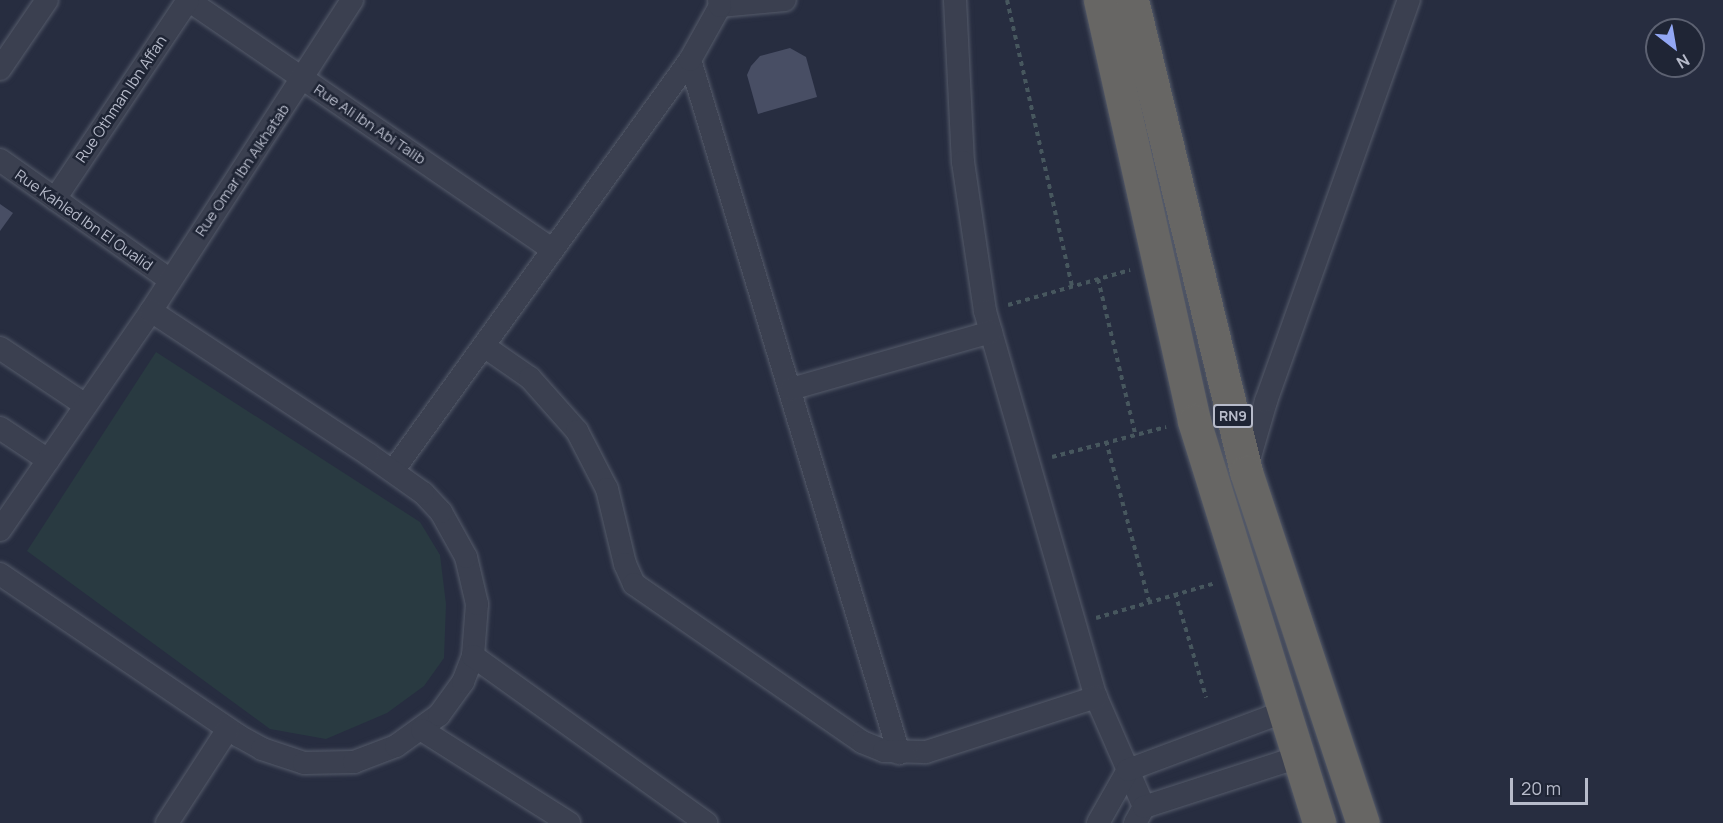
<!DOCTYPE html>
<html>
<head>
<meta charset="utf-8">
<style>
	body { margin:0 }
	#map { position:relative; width:1723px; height:823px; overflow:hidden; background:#272d40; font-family:Manrope,sans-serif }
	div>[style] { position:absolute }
	.green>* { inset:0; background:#293a41 }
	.building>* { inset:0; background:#484e64 }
	.path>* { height:4px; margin-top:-2px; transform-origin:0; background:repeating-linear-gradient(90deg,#47575e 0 4.5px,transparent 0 9px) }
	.roads { filter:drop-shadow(0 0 2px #555b6a) drop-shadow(0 0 2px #555b6a) }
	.minor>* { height:22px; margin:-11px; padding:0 11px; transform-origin:11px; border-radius:11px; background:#3b4050 }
	.trunk>* { height:33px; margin:-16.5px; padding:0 16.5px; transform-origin:16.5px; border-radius:16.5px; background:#676664 }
	span { translate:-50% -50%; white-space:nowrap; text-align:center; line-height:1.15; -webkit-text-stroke:5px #1f2535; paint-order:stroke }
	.shield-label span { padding:2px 4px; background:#1f2535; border:2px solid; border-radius:4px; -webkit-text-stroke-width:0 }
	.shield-label { font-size:14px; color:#b7bbca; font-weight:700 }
	.street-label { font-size:15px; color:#b7bbca }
	.north { position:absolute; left:1645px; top:18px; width:60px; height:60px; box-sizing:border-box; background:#1f2535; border:2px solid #5c6171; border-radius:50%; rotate:149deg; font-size:16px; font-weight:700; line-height:24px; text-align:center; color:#b7bbca }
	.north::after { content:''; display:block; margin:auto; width:21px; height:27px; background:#92a7f4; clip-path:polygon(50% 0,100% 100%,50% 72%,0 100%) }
	.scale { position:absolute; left:1510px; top:778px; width:78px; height:27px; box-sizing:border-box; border:3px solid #b7bbca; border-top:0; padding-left:8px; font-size:18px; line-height:21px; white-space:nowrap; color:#b7bbca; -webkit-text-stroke:4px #1f2535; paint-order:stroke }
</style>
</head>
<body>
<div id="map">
	<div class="green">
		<div style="clip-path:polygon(156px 352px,420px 522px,440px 555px,446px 604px,444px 658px,424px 686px,387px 713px,326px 739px,270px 729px,27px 551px)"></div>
	</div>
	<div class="building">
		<div style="clip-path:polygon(790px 48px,806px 57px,817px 97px,758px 114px,747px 75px,751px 66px,760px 56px)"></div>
		<div style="clip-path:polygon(0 204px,13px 213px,0 231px)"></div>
	</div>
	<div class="path">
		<div style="left:1007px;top:0;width:293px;rotate:77.2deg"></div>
		<div style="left:1098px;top:279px;width:158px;rotate:76.5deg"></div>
		<div style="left:1008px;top:305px;width:127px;rotate:-16deg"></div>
		<div style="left:1106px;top:441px;width:166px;rotate:75deg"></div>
		<div style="left:1052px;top:457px;width:118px;rotate:-14.7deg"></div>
		<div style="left:1175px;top:593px;width:109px;rotate:73.4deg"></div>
		<div style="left:1096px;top:618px;width:125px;rotate:-16.3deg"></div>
	</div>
	<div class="roads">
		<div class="minor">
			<div style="left:188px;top:0;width:440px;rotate:34.4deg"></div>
			<div style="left:955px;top:0;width:162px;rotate:87.2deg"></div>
			<div style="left:963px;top:162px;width:151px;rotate:81.6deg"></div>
			<div style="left:985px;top:311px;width:402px;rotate:74deg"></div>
			<div style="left:1096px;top:697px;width:120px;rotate:66.4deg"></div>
			<div style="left:720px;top:6px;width:65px;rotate:-5.3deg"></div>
			<div style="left:690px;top:60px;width:724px;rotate:73.22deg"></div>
			<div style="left:0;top:69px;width:83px;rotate:-55.7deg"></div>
			<div style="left:0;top:160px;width:207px;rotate:35.2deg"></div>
			<div style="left:55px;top:199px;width:239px;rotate:-56.2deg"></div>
			<div style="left:484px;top:346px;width:56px;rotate:34.8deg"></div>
			<div style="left:530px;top:378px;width:71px;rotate:48.4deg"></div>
			<div style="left:577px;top:431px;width:65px;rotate:62.7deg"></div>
			<div style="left:607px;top:489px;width:77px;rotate:76.5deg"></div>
			<div style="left:625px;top:564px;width:22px;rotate:66deg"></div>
			<div style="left:634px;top:584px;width:277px;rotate:34.7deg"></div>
			<div style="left:862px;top:742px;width:24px;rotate:22deg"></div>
			<div style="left:884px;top:751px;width:42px;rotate:1.4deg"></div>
			<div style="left:926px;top:752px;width:179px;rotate:-17.9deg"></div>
			<div style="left:0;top:348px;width:102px;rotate:33.8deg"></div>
			<div style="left:791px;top:389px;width:208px;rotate:-15.9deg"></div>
			<div style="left:0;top:428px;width:58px;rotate:33.7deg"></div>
			<div style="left:1247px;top:467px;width:69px;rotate:-73.9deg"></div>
			<div style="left:1266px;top:401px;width:426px;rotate:-70.4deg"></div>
			<div style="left:393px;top:471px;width:507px;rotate:-54.15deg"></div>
			<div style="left:690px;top:60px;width:62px;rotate:-60.9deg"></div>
			<div style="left:720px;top:6px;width:6px;rotate:-99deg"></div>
			<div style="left:0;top:530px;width:266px;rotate:-55.4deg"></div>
			<div style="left:151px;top:311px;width:370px;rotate:-57.1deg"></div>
			<div style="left:0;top:574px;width:289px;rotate:34.1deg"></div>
			<div style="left:239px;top:736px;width:26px;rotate:29deg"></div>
			<div style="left:262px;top:749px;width:44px;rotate:18.4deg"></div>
			<div style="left:304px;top:763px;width:50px;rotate:-1.1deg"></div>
			<div style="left:354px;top:762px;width:45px;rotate:-20.9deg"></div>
			<div style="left:396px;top:746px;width:53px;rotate:-35.8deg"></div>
			<div style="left:439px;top:715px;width:41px;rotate:-54deg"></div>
			<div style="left:463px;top:682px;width:28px;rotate:-69deg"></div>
			<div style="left:473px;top:656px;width:52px;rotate:-85.6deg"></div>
			<div style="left:477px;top:604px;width:48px;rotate:-103.2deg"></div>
			<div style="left:466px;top:557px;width:51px;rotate:-119.1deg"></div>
			<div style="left:441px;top:512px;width:26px;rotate:-133deg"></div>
			<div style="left:423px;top:493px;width:67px;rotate:-144.7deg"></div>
			<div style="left:368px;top:454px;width:260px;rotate:-146.6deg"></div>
			<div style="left:473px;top:656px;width:287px;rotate:35.6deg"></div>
			<div style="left:422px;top:730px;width:174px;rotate:32.3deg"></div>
			<div style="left:167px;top:823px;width:112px;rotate:-57deg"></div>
			<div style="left:1098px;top:823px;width:61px;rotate:-60.5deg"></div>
			<div style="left:1128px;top:770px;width:165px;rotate:-20.5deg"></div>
			<div style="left:1135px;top:823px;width:18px;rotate:-61deg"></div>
			<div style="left:1144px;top:807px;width:160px;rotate:-17.9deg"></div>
		</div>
		<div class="trunk">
			<div style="left:1100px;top:0;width:431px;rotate:77.4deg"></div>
			<div style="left:1194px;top:421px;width:421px;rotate:72.7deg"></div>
			<div style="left:1132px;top:0;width:486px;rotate:76.4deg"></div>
			<div style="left:1246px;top:472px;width:370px;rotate:71.6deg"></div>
		</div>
	</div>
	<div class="shield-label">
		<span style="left:1233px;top:416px">RN9</span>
	</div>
	<div class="street-label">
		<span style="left:121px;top:99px;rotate:-56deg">Rue Othman Ibn Affan</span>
		<span style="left:370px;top:124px;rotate:34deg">Rue Ali Ibn Abi Talib</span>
		<span style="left:242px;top:170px;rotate:-56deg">Rue Omar Ibn Alkhatab</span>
		<span style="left:84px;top:220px;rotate:35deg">Rue Kahled Ibn El Oualid</span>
	</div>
	<div class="north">N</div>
	<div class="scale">20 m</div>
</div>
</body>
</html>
